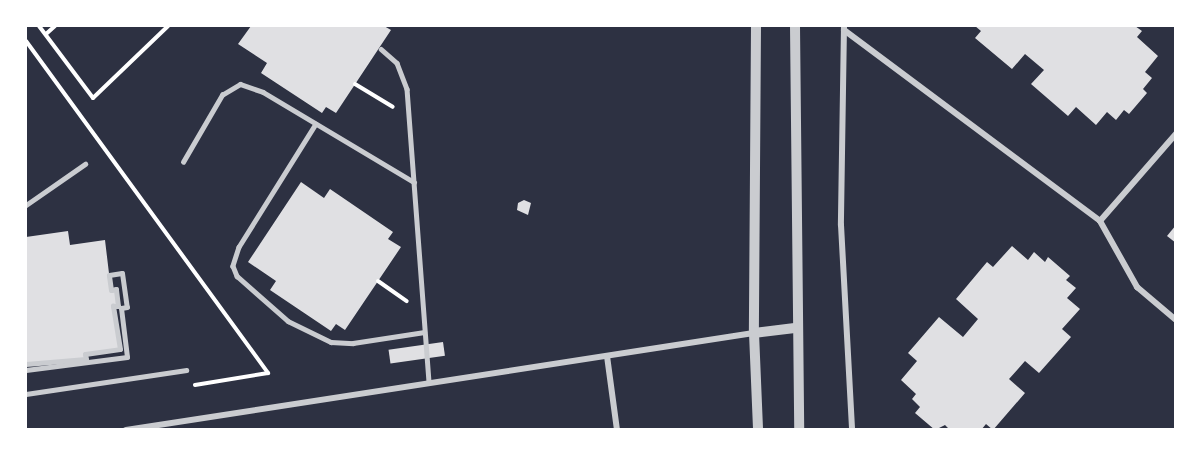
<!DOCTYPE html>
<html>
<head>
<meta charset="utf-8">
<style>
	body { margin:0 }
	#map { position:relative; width:1201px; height:455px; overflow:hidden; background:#2d3142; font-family:"Asap Condensed",sans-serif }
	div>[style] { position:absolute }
	.building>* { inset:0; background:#e0e0e3; transform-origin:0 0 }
	.path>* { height:4px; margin:-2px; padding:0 2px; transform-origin:2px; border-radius:2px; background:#fff }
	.service>* { height:4.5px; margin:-2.25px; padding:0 2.25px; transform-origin:2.25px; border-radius:2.25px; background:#caccd0 }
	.pedestrian>* { height:5px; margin:-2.5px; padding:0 2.5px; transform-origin:2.5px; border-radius:2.5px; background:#caccd0 }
	.minor>* { height:6px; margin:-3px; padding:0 3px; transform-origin:3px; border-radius:3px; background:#caccd0 }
	.tertiary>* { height:10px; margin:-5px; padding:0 5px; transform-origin:5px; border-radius:5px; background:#caccd0 }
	span { translate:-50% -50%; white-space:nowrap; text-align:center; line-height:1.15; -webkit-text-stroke:4.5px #fff; paint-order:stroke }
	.frame { position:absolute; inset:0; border:27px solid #fff; pointer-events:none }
</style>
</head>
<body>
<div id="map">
	<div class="building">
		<div style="clip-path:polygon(251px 26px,384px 26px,391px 30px,336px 113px,326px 107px,322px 113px,261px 73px,267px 63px,238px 44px)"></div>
		<div style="clip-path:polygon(975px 26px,1135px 26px,1142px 31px,1137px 37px,1158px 56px,1145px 72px,1152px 78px,1143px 89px,1147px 93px,1129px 114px,1124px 110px,1116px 120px,1107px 112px,1096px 125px,1076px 107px,1068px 116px,1031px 84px,1044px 70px,1025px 54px,1012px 69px,975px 38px,981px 31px)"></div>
		<div style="clip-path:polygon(301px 182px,324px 198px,330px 189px,393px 232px,388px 239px,401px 247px,345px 330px,336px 324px,331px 331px,270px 290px,276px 281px,248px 262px)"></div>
		<div style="clip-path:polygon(524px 200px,531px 203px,528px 215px,517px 210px,518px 203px)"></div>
		<div style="clip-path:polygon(1176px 225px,1176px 243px,1167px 236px)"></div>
		<div style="clip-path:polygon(68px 231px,70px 245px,105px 240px,111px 290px,116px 289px,118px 306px,113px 306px,120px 349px,85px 354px,86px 359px,26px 364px,26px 237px)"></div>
		<div style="clip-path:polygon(1012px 246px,1028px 260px,1034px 252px,1045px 262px,1048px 257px,1070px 276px,1066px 280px,1076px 288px,1067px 298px,1080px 309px,1062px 329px,1071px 337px,1039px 373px,1025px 361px,1009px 379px,1025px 393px,993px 430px,986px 424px,981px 430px,950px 430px,945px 425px,935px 430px,915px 413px,920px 407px,912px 399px,916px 394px,901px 380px,917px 361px,908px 353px,939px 317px,963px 337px,978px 319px,956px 299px,987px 262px,993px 267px)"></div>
		<div style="left:443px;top:342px;width:14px;height:55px;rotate:82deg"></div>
	</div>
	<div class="path">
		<div style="left:39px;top:26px;width:90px;rotate:53.1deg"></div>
		<div style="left:93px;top:98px;width:104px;rotate:-43.8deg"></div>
		<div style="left:46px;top:34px;width:12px;rotate:-42deg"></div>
		<div style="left:26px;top:41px;width:411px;rotate:53.9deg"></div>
		<div style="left:268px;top:373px;width:74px;rotate:170.7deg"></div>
		<div style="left:355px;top:84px;width:44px;rotate:31.2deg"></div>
		<div style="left:378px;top:281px;width:35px;rotate:35deg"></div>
	</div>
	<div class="service">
		<div style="left:381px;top:49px;width:21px;rotate:41deg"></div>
		<div style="left:397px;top:63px;width:28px;rotate:69deg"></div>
		<div style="left:407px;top:89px;width:294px;rotate:85.7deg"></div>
		<div style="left:316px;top:124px;width:145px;rotate:122deg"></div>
		<div style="left:239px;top:247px;width:20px;rotate:108deg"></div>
		<div style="left:233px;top:266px;width:11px;rotate:68deg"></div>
		<div style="left:237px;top:276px;width:68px;rotate:41.4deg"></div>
		<div style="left:288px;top:321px;width:48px;rotate:26deg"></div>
		<div style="left:331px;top:342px;width:22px;rotate:3deg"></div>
		<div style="left:353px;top:343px;width:72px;rotate:-8.8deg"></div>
		<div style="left:183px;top:162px;width:78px;rotate:-59.8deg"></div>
		<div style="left:222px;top:95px;width:21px;rotate:-31deg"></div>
		<div style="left:240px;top:84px;width:24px;rotate:19deg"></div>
		<div style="left:263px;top:92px;width:176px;rotate:30.8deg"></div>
		<div style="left:26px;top:205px;width:72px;rotate:-34.8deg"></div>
		<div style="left:26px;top:394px;width:162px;rotate:-8.5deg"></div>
	</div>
	<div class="pedestrian">
		<div style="left:26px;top:364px;width:60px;rotate:-4.8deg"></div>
		<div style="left:86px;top:359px;width:5px;rotate:-101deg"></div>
		<div style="left:85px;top:354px;width:35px;rotate:-8deg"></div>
		<div style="left:120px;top:349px;width:44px;rotate:-99.2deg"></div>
		<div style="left:113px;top:306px;width:5px"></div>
		<div style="left:118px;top:306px;width:17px;rotate:-97deg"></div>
		<div style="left:116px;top:289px;width:5px;rotate:169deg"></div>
		<div style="left:111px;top:290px;width:15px;rotate:-98deg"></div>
		<div style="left:109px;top:275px;width:13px;rotate:-9deg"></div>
		<div style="left:122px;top:273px;width:34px;rotate:82deg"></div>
		<div style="left:127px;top:307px;width:6px;rotate:171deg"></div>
		<div style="left:121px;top:308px;width:49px;rotate:83deg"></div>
		<div style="left:127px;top:357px;width:102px;rotate:172.7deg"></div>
	</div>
	<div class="minor">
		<div style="left:844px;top:26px;width:199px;rotate:90.9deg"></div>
		<div style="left:841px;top:225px;width:205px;rotate:86.9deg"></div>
		<div style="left:844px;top:30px;width:319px;rotate:36.7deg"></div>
		<div style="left:1100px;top:221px;width:76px;rotate:60.7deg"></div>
		<div style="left:1137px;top:287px;width:51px;rotate:40.2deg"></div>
		<div style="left:1100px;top:221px;width:116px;rotate:-48.9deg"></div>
		<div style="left:607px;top:356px;width:75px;rotate:82.3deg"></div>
		<div style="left:126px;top:430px;width:635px;rotate:-8.78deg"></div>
	</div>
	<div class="tertiary">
		<div style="left:756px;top:26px;width:307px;rotate:90.4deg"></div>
		<div style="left:754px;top:333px;width:97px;rotate:87.6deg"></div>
		<div style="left:795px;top:26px;width:404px;rotate:89.4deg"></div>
		<div style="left:754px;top:333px;width:41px;rotate:-7deg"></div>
	</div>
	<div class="frame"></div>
</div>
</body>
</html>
